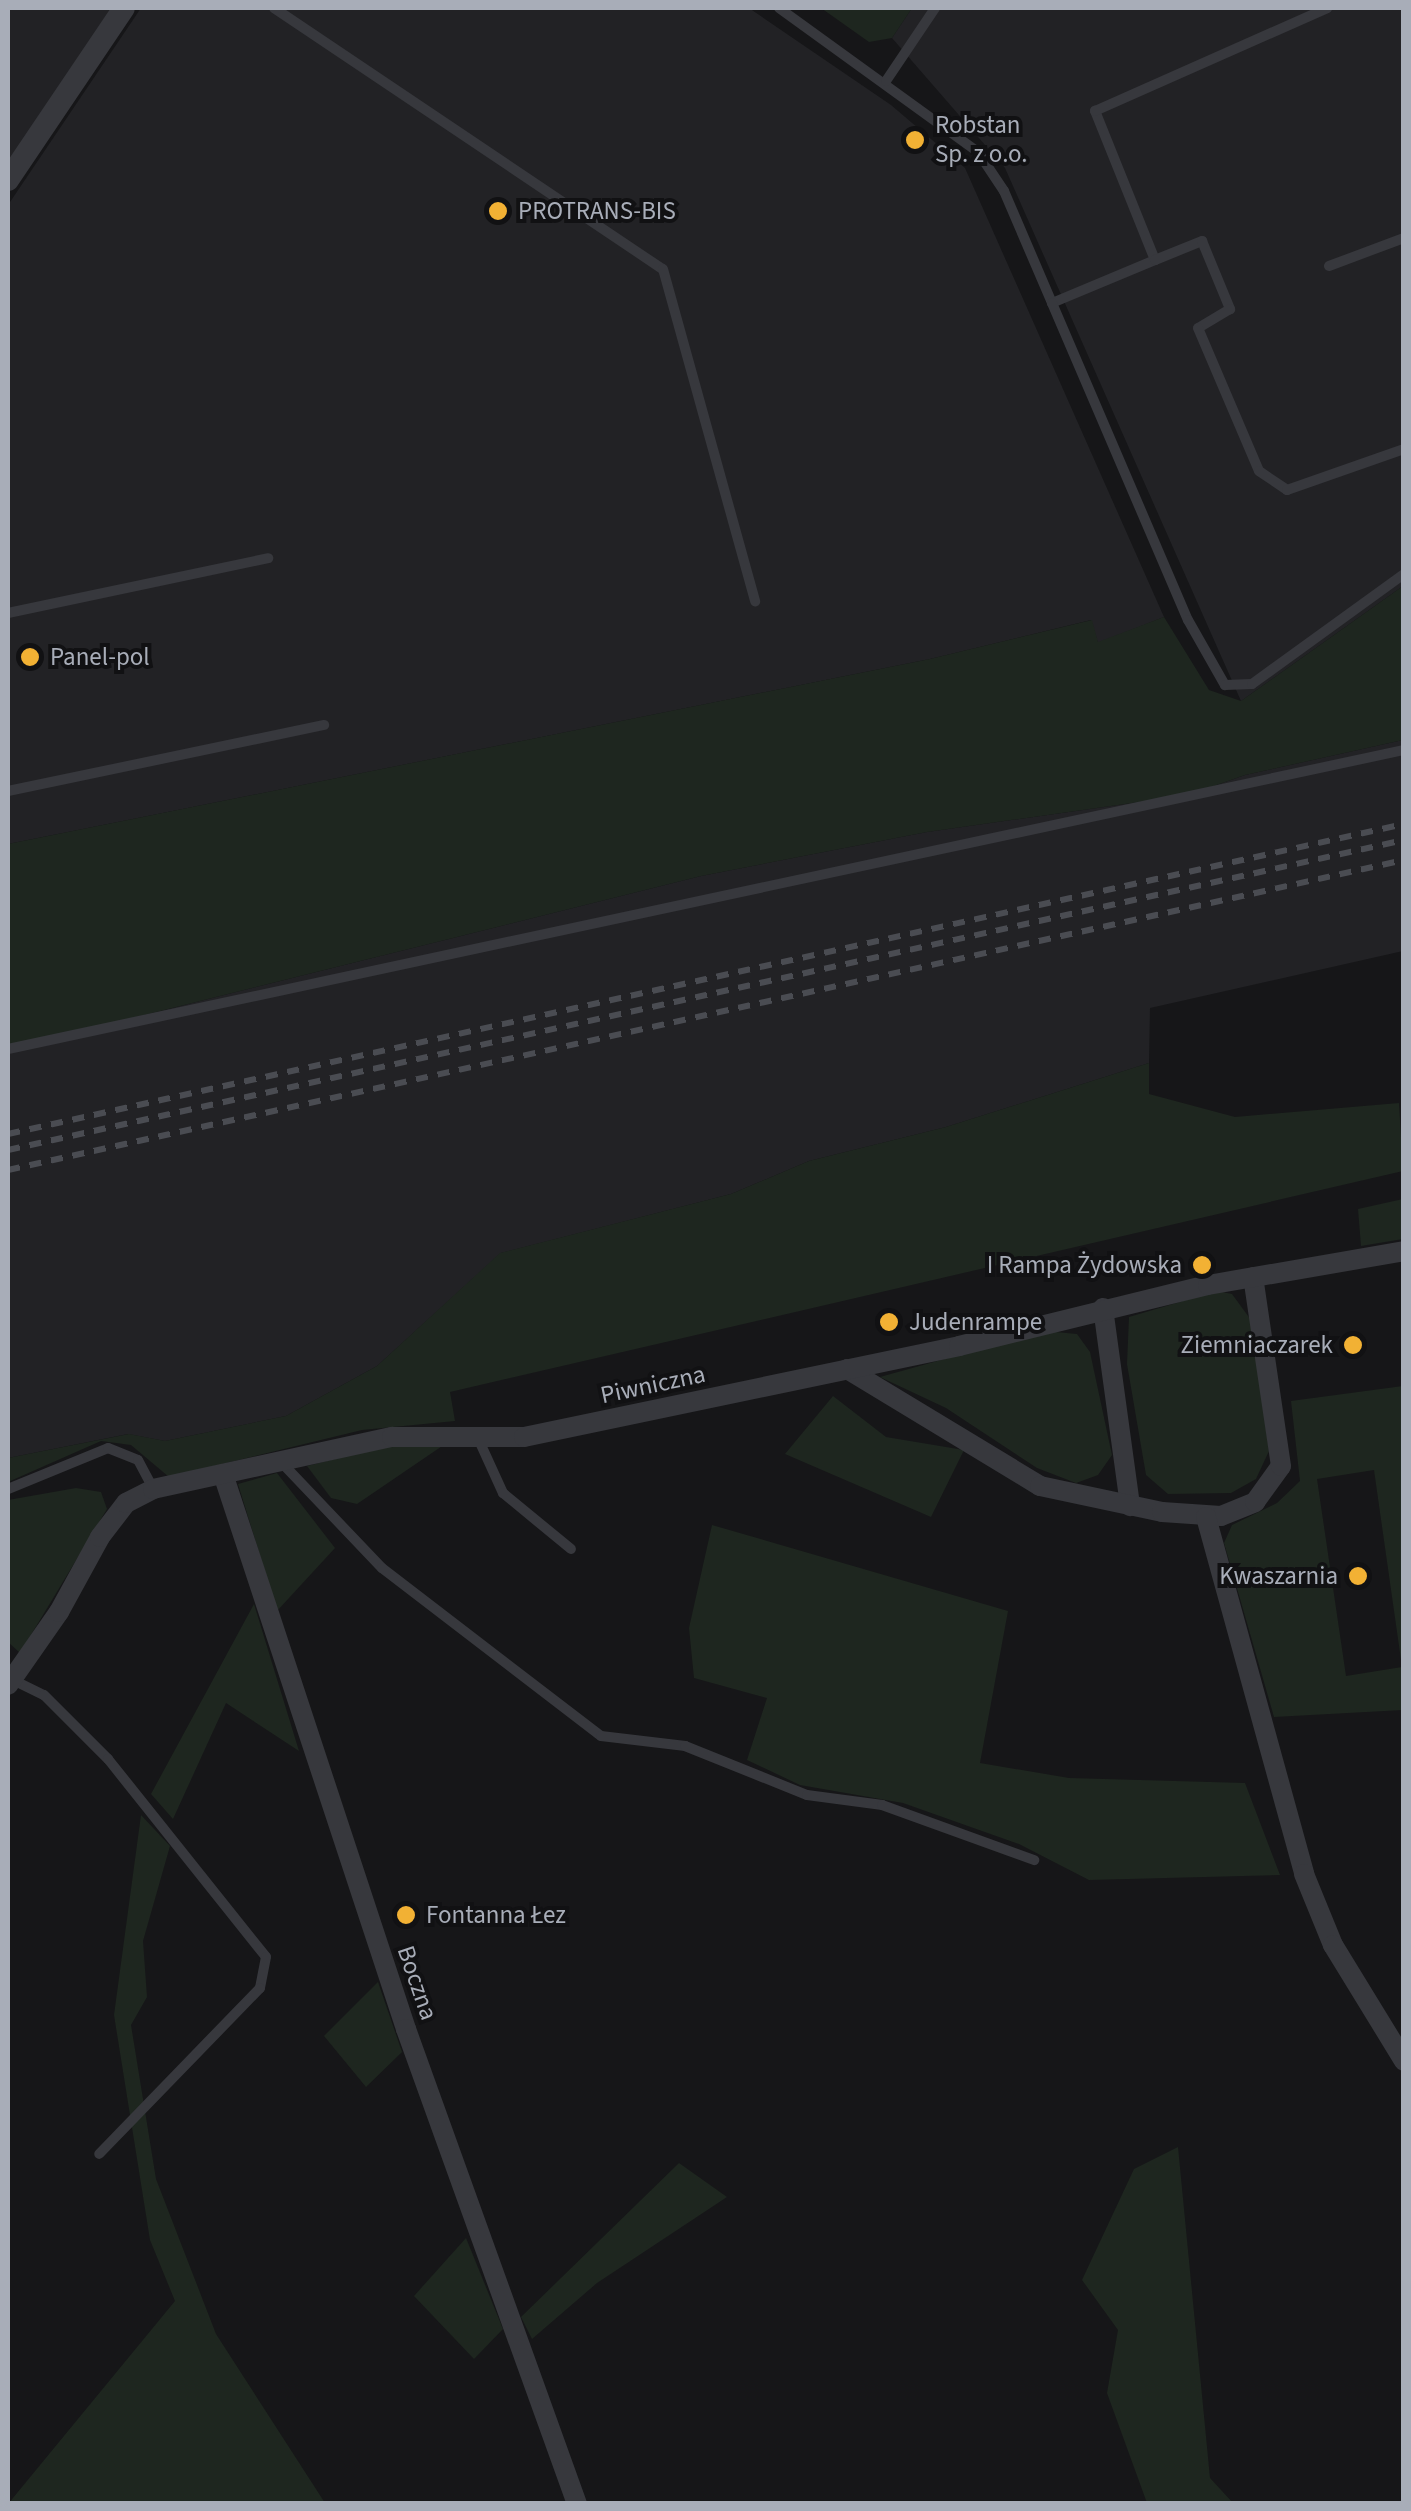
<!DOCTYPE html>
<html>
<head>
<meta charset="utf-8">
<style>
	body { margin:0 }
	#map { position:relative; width:1411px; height:2511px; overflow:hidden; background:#161618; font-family:"Source Sans 3",sans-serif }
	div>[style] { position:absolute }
	.built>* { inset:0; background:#222225 }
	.green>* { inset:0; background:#1e261f }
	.service>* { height:10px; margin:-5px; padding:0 5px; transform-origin:5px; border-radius:5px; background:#37383d }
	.minor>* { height:20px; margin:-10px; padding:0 10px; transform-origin:10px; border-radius:10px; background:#37383d }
	.tertiary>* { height:22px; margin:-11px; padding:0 11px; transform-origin:11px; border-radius:11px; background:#37383d }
	.rail>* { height:6px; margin-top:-3px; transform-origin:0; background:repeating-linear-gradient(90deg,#4a4c52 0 12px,transparent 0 22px) }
	.dots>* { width:28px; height:28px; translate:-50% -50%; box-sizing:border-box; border:5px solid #111113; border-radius:50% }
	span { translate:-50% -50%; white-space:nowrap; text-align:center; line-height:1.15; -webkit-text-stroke:8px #111113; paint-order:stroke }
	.poi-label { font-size:25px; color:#a8adb8 }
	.left { translate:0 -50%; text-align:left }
	.right { translate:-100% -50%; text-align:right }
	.street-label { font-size:25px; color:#a8adb8 }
	.frame { position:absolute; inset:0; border:10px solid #a8adb8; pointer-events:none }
</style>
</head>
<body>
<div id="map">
	<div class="built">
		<div style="clip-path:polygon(8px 8px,116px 8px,8px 169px)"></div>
		<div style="clip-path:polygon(141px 8px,749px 8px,891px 105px,965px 168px,1164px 617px,1098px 643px,1091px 620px,930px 659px,8px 844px,8px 205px)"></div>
		<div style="clip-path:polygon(912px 8px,1403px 8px,1403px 586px,1241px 701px,1005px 168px,892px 38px)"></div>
		<div style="clip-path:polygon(1403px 740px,1403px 951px,1150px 1008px,1149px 1063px,946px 1127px,809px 1161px,731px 1194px,501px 1253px,377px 1366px,286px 1416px,165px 1441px,128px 1434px,8px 1458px,8px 1049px,701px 876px,927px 832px,1188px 795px,1245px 775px)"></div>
	</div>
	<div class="green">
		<div style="clip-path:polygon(821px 8px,912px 8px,892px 38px,869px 42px)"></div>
		<div style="clip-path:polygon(1403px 586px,1403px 740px,1245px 775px,1188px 795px,927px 832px,701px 876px,8px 1049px,8px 844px,930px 659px,1092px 620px,1098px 642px,1164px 617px,1209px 690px,1241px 701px)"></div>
		<div style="clip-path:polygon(1149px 1063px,1149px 1094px,1235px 1117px,1399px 1103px,1403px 1171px,450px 1392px,455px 1421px,362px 1430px,169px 1477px,131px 1445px,101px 1441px,8px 1482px,8px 1458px,129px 1434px,165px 1441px,286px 1416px,377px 1366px,500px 1253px,731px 1194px,809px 1161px,946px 1127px)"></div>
		<div style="clip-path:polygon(1403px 1199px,1403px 1239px,1361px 1246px,1358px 1209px)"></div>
		<div style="clip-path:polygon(1217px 1291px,1232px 1294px,1251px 1320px,1269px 1451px,1256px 1479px,1231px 1493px,1168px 1494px,1146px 1475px,1127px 1364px,1129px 1317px)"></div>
		<div style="clip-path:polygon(1045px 1331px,1077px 1334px,1090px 1352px,1112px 1455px,1098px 1475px,1076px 1483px,1037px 1468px,946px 1408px,880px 1377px)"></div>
		<div style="clip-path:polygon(evenodd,1403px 1386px,1403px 1710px,1274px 1717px,1224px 1543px,1232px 1525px,1277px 1503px,1300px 1481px,1291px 1401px,1403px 1386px,1374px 1470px,1402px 1667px,1346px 1676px,1317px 1479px,1374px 1470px)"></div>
		<div style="clip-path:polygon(833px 1396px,886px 1437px,964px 1450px,931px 1517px,785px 1454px)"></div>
		<div style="clip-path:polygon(451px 1440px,357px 1504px,331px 1498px,307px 1466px,407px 1441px)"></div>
		<div style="clip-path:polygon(277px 1473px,335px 1548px,277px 1611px,238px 1484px)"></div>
		<div style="clip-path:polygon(76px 1488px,101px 1492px,107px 1509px,20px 1653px,8px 1642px,8px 1500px)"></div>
		<div style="clip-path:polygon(712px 1525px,1008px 1611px,980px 1763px,1069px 1778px,1245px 1783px,1280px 1875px,1089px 1880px,1019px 1844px,903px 1803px,800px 1785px,747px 1760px,767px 1698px,694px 1678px,689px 1628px)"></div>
		<div style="clip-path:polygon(254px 1604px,299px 1751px,226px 1703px,173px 1819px,151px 1794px)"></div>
		<div style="clip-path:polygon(141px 1815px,170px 1846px,143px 1941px,147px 1997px,131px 2025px,156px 2179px,216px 2334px,325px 2503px,8px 2504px,175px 2301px,150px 2240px,114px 2015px)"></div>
		<div style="clip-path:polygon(378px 1982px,402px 2052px,366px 2087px,324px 2036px)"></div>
		<div style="clip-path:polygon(1178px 2147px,1210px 2478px,1233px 2503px,1147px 2503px,1107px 2393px,1118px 2330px,1082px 2280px,1134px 2169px)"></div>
		<div style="clip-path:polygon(679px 2163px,727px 2197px,597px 2283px,532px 2339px,521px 2317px)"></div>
		<div style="clip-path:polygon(466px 2238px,503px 2329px,474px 2359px,414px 2296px)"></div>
	</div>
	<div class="service">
		<div style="left:274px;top:8px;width:468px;rotate:33.9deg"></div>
		<div style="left:663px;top:269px;width:345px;rotate:74.5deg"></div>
		<div style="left:779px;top:8px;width:246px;rotate:35.9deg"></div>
		<div style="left:978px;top:152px;width:47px;rotate:56.3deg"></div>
		<div style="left:1004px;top:191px;width:122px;rotate:66.8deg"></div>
		<div style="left:1052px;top:303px;width:112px;rotate:-22.7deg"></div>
		<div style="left:1155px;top:260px;width:161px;rotate:-111.9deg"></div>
		<div style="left:1095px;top:111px;width:254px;rotate:-23.9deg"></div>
		<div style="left:886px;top:81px;width:88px;rotate:-56.1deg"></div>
		<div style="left:1155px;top:260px;width:51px;rotate:-22deg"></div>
		<div style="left:1202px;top:241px;width:74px;rotate:67.6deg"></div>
		<div style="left:1230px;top:309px;width:37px;rotate:149deg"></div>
		<div style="left:1198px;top:328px;width:155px;rotate:66.9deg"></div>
		<div style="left:1259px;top:471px;width:34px;rotate:34deg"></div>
		<div style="left:1287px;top:490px;width:124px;rotate:-19.3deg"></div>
		<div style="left:1329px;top:266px;width:80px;rotate:-20.5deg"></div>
		<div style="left:1052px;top:303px;width:345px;rotate:66.8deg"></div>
		<div style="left:1188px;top:620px;width:75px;rotate:60.4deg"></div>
		<div style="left:1225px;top:685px;width:27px;rotate:-2deg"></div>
		<div style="left:1252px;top:684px;width:188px;rotate:-35.9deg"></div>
		<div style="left:8px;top:613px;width:266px;rotate:-11.9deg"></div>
		<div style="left:8px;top:791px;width:323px;rotate:-11.8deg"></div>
		<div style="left:8px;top:1049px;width:1428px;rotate:-12.09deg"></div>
		<div style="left:477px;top:1436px;width:63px;rotate:65.5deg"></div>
		<div style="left:503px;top:1493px;width:88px;rotate:39.5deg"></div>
		<div style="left:281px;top:1462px;width:146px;rotate:46.4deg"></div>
		<div style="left:382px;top:1568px;width:276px;rotate:37.5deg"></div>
		<div style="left:601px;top:1736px;width:85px;rotate:6.8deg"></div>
		<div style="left:685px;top:1746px;width:131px;rotate:21.9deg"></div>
		<div style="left:807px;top:1795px;width:76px;rotate:7.6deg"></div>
		<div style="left:882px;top:1805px;width:162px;rotate:19.9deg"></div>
		<div style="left:8px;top:1489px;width:108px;rotate:-22.3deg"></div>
		<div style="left:108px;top:1448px;width:32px;rotate:22deg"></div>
		<div style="left:138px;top:1460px;width:32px;rotate:62deg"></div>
		<div style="left:13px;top:1680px;width:34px;rotate:26deg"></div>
		<div style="left:44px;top:1695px;width:91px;rotate:45deg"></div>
		<div style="left:108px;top:1759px;width:253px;rotate:51.4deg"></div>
		<div style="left:266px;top:1957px;width:32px;rotate:101deg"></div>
		<div style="left:260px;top:1988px;width:231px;rotate:134.1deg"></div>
	</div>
	<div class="minor">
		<div style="left:1103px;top:1308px;width:200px;rotate:82.2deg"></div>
		<div style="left:847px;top:1369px;width:226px;rotate:31.2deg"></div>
		<div style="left:1040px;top:1486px;width:125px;rotate:12deg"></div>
		<div style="left:1162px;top:1512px;width:59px;rotate:3.9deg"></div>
		<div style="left:1221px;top:1516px;width:37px;rotate:-22deg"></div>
		<div style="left:1255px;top:1502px;width:44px;rotate:-54.2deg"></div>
		<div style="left:1281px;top:1466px;width:191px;rotate:-98.4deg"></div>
		<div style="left:223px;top:1474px;width:584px;rotate:71.75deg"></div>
		<div style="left:406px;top:2029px;width:505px;rotate:70.2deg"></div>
		<div style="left:1206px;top:1517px;width:370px;rotate:74.6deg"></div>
		<div style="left:1304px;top:1874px;width:77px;rotate:67.8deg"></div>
		<div style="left:1333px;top:1945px;width:136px;rotate:58.5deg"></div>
		<div style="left:8px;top:1685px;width:89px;rotate:-55.1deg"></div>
		<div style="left:59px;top:1612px;width:85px;rotate:-61.3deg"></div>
		<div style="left:100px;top:1537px;width:43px;rotate:-52.6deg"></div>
		<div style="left:126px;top:1503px;width:30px;rotate:-27deg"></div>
		<div style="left:153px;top:1489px;width:245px;rotate:-12.3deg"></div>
		<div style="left:392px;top:1437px;width:132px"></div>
		<div style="left:524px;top:1437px;width:444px;rotate:-11.8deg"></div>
		<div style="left:959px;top:1346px;width:256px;rotate:-13.8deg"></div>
		<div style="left:1208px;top:1285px;width:199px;rotate:-9.8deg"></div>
	</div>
	<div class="tertiary">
		<div style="left:8px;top:180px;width:207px;rotate:-56deg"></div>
	</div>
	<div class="rail">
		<div style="left:8px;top:1134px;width:1430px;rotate:-12.52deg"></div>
		<div style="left:8px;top:1150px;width:1430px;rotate:-12.52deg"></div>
		<div style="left:8px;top:1170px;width:1430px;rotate:-12.52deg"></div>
	</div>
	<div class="dots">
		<div style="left:915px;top:140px;background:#f2b134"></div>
		<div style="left:498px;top:211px;background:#f2b134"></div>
		<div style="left:30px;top:657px;background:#f2b134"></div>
		<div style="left:1202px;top:1265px;background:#f2b134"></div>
		<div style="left:889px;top:1322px;background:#f2b134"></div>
		<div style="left:1353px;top:1345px;background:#f2b134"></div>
		<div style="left:1358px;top:1576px;background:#f2b134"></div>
		<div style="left:406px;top:1915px;background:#f2b134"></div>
	</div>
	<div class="poi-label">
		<span class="left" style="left:935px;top:140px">Robstan<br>Sp. z o.o.</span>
		<span class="left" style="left:518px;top:211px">PROTRANS-BIS</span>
		<span class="left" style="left:50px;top:657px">Panel-pol</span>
		<span class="right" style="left:1182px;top:1265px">I Rampa Żydowska</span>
		<span class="left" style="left:909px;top:1322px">Judenrampe</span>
		<span class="right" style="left:1333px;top:1345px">Ziemniaczarek</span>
		<span class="right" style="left:1338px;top:1576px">Kwaszarnia</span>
		<span class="left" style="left:426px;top:1915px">Fontanna Łez</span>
	</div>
	<div class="street-label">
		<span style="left:653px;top:1385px;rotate:-12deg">Piwniczna</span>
		<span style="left:417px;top:1983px;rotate:71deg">Boczna</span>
	</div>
	<div class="frame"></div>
</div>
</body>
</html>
